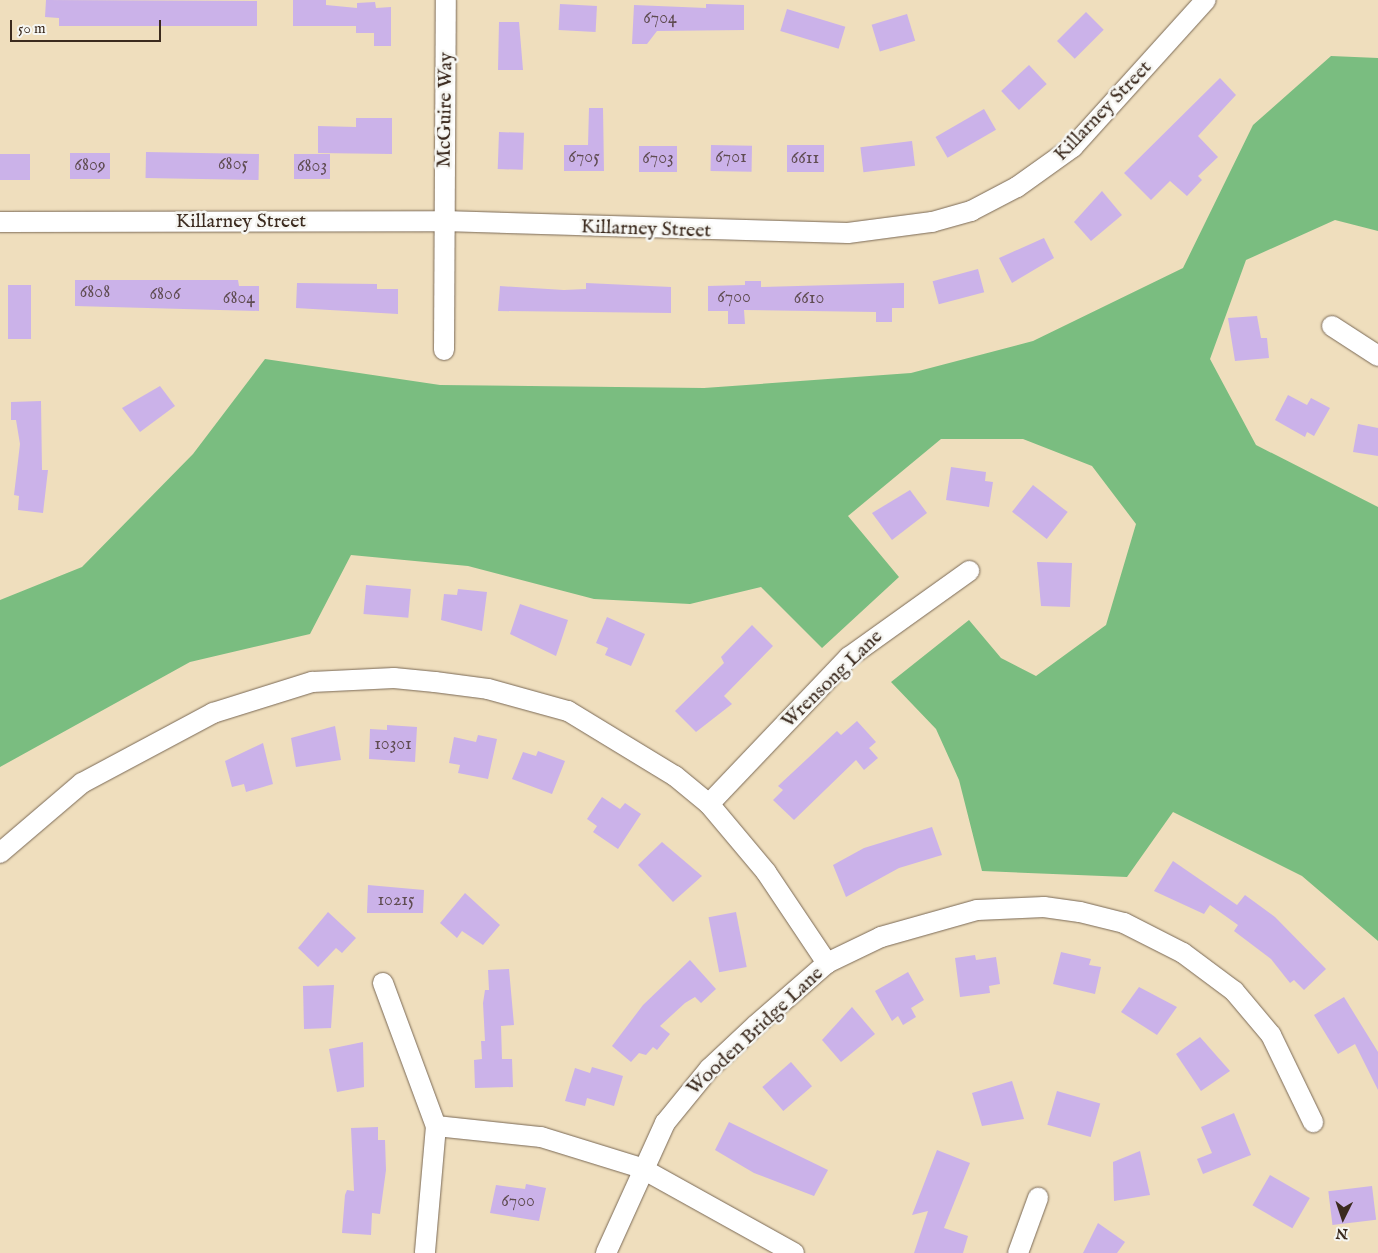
<!DOCTYPE html>
<html>
<head>
<meta charset="utf-8">
<style>
	body { margin:0 }
	#map { position:relative; width:1378px; height:1253px; overflow:hidden; background:#efdebd; font-family:"IM FELL English",serif }
	div>[style] { position:absolute }
	.forest>* { inset:0; background:#7abd80 }
	.building>* { inset:0; background:#cbb2e9; transform-origin:0 0 }
	.roads { filter:drop-shadow(0 0 1px #7a6956) drop-shadow(0 0 1px #7a6956) }
	.minor>* { height:20px; margin:-10px; padding:0 10px; transform-origin:10px; border-radius:10px; background:#fff }
	span { translate:-50% -50%; white-space:nowrap; text-align:center; line-height:1.15; -webkit-text-stroke:5px #f6f6f2; paint-order:stroke }
	.number-label { font-size:18px; color:#5f4c51 }
	.number-label span { -webkit-text-stroke-width:0 }
	.street-label { font-size:20px; color:#3b2a1e }
	.north { position:absolute; left:1318px; top:1193px; width:50px; height:50px; -webkit-text-stroke:4px #f6f6f2; paint-order:stroke; rotate:184deg; font-size:14px; font-weight:700; line-height:20px; text-align:center; color:#3b2a1e }
	.north::after { content:''; display:block; margin:auto; width:18px; height:22px; background:#3b2a1e; clip-path:polygon(50% 0,100% 100%,50% 72%,0 100%) }
	.scale { position:absolute; left:10px; top:20px; width:151px; height:22px; box-sizing:border-box; border:2px solid #3b2a1e; border-top:0; padding-left:6px; font-size:15px; line-height:18px; white-space:nowrap; color:#3b2a1e; -webkit-text-stroke:4px #f6f6f2; paint-order:stroke }
</style>
</head>
<body>
<div id="map">
	<div class="forest">
		<div style="clip-path:polygon(1331px 56px,1378px 58px,1378px 231px,1335px 220px,1246px 260px,1210px 359px,1256px 445px,1378px 507px,1378px 941px,1302px 876px,1173px 812px,1127px 877px,982px 871px,959px 780px,936px 729px,891px 682px,969px 620px,1001px 658px,1036px 676px,1106px 625px,1136px 524px,1092px 466px,1023px 439px,941px 439px,848px 516px,899px 577px,822px 648px,761px 587px,690px 604px,594px 599px,468px 566px,351px 555px,310px 634px,190px 662px,0 767px,0 600px,82px 567px,193px 454px,265px 359px,440px 385px,704px 388px,911px 373px,1033px 341px,1183px 268px,1253px 125px)"></div>
	</div>
	<div class="building">
		<div style="clip-path:polygon(46px 0,257px 1px,257px 26px,59px 26px,59px 18px,45px 17px)"></div>
		<div style="clip-path:polygon(293px 0,326px 0,326px 5px,357px 8px,357px 3px,375px 2px,376px 8px,391px 7px,391px 46px,374px 46px,374px 33px,356px 33px,356px 26px,293px 26px)"></div>
		<div style="left:560px;top:4px;width:37px;height:26px;rotate:3deg"></div>
		<div style="clip-path:polygon(706px 4px,744px 5px,744px 30px,657px 31px,647px 44px,632px 44px,634px 5px,706px 8px)"></div>
		<div style="left:787px;top:9px;width:61px;height:23px;rotate:17deg"></div>
		<div style="left:1086px;top:12px;width:25px;height:41px;rotate:45deg"></div>
		<div style="left:907px;top:14px;width:28px;height:37px;rotate:73deg"></div>
		<div style="clip-path:polygon(499px 22px,519px 22px,523px 70px,498px 70px)"></div>
		<div style="left:1029px;top:65px;width:26px;height:38px;rotate:47deg"></div>
		<div style="clip-path:polygon(1220px 78px,1236px 95px,1198px 136px,1218px 157px,1198px 176px,1202px 180px,1187px 196px,1170px 181px,1151px 200px,1124px 173px)"></div>
		<div style="clip-path:polygon(589px 108px,603px 108px,604px 171px,564px 171px,564px 145px,588px 145px)"></div>
		<div style="left:984px;top:109px;width:24px;height:56px;rotate:60deg"></div>
		<div style="clip-path:polygon(356px 118px,392px 118px,392px 154px,318px 153px,318px 126px,356px 127px)"></div>
		<div style="left:499px;top:132px;width:25px;height:37px;rotate:2deg"></div>
		<div style="left:912px;top:141px;width:25px;height:52px;rotate:83deg"></div>
		<div style="left:711px;top:145px;width:41px;height:26px;rotate:1deg"></div>
		<div style="left:824px;top:145px;width:27px;height:37px;rotate:90deg"></div>
		<div style="left:639px;top:146px;width:38px;height:26px"></div>
		<div style="left:146px;top:152px;width:113px;height:26px;rotate:1deg"></div>
		<div style="left:110px;top:153px;width:26px;height:40px;rotate:90deg"></div>
		<div style="left:0;top:154px;width:30px;height:26px"></div>
		<div style="left:294px;top:154px;width:36px;height:25px"></div>
		<div style="clip-path:polygon(1102px 191px,1122px 215px,1091px 241px,1074px 222px)"></div>
		<div style="clip-path:polygon(1044px 238px,1054px 258px,1012px 283px,999px 258px)"></div>
		<div style="left:978px;top:269px;width:24px;height:47px;rotate:75deg"></div>
		<div style="clip-path:polygon(75px 280px,238px 280px,239px 286px,259px 286px,259px 311px,75px 306px)"></div>
		<div style="clip-path:polygon(745px 281px,761px 281px,761px 287px,904px 283px,904px 308px,892px 308px,892px 322px,876px 322px,876px 312px,744px 310px,745px 324px,728px 324px,728px 311px,708px 311px,708px 286px,745px 285px)"></div>
		<div style="clip-path:polygon(297px 283px,377px 284px,377px 289px,398px 289px,398px 314px,296px 308px)"></div>
		<div style="clip-path:polygon(586px 283px,671px 287px,671px 313px,498px 311px,500px 286px,564px 290px,586px 289px)"></div>
		<div style="left:8px;top:285px;width:23px;height:54px"></div>
		<div style="clip-path:polygon(1257px 316px,1261px 338px,1267px 338px,1269px 358px,1235px 361px,1228px 318px)"></div>
		<div style="clip-path:polygon(160px 386px,175px 406px,140px 432px,122px 408px)"></div>
		<div style="clip-path:polygon(1288px 395px,1307px 405px,1311px 398px,1330px 408px,1314px 436px,1307px 432px,1305px 437px,1275px 420px)"></div>
		<div style="clip-path:polygon(41px 401px,42px 470px,48px 470px,43px 513px,18px 510px,19px 496px,14px 495px,20px 444px,16px 420px,11px 420px,11px 402px)"></div>
		<div style="clip-path:polygon(1358px 424px,1378px 428px,1378px 456px,1353px 452px)"></div>
		<div style="clip-path:polygon(951px 467px,986px 472px,985px 481px,993px 482px,989px 507px,946px 500px)"></div>
		<div style="left:1033px;top:485px;width:44px;height:34px;rotate:38deg"></div>
		<div style="clip-path:polygon(910px 490px,927px 513px,892px 540px,872px 513px)"></div>
		<div style="clip-path:polygon(1037px 562px,1072px 563px,1070px 607px,1041px 606px)"></div>
		<div style="left:366px;top:585px;width:45px;height:29px;rotate:5deg"></div>
		<div style="clip-path:polygon(458px 589px,487px 592px,482px 631px,441px 620px,444px 594px,457px 595px)"></div>
		<div style="clip-path:polygon(520px 604px,568px 620px,556px 656px,510px 634px)"></div>
		<div style="clip-path:polygon(607px 617px,645px 634px,631px 666px,605px 655px,608px 648px,596px 643px)"></div>
		<div style="clip-path:polygon(752px 625px,773px 646px,724px 696px,732px 704px,696px 732px,675px 711px,724px 663px,721px 657px)"></div>
		<div style="clip-path:polygon(857px 721px,876px 742px,869px 748px,878px 758px,864px 770px,856px 760px,794px 820px,773px 800px,783px 790px,778px 786px,837px 731px,841px 735px)"></div>
		<div style="clip-path:polygon(387px 725px,417px 727px,415px 762px,369px 759px,370px 729px,387px 730px)"></div>
		<div style="clip-path:polygon(335px 726px,341px 760px,296px 767px,291px 738px)"></div>
		<div style="clip-path:polygon(478px 735px,497px 739px,488px 779px,458px 773px,460px 765px,449px 763px,454px 737px,476px 742px)"></div>
		<div style="clip-path:polygon(263px 743px,273px 784px,246px 792px,244px 784px,232px 787px,225px 761px)"></div>
		<div style="clip-path:polygon(538px 751px,565px 761px,552px 794px,512px 779px,523px 752px,536px 756px)"></div>
		<div style="clip-path:polygon(602px 797px,620px 809px,625px 803px,641px 814px,618px 849px,593px 832px,597px 826px,587px 819px)"></div>
		<div style="clip-path:polygon(932px 827px,942px 855px,899px 868px,846px 897px,833px 865px,864px 848px)"></div>
		<div style="clip-path:polygon(662px 842px,702px 876px,673px 902px,638px 865px)"></div>
		<div style="clip-path:polygon(1173px 861px,1237px 905px,1245px 895px,1275px 917px,1326px 969px,1304px 990px,1294px 980px,1290px 983px,1271px 959px,1234px 931px,1238px 925px,1210px 905px,1204px 914px,1154px 891px)"></div>
		<div style="clip-path:polygon(368px 885px,424px 890px,423px 913px,367px 913px)"></div>
		<div style="clip-path:polygon(465px 893px,500px 925px,483px 945px,462px 931px,457px 938px,440px 923px)"></div>
		<div style="clip-path:polygon(328px 912px,356px 938px,342px 953px,336px 948px,318px 967px,298px 948px)"></div>
		<div style="left:736px;top:912px;width:56px;height:28px;rotate:79deg"></div>
		<div style="clip-path:polygon(1061px 952px,1091px 959px,1089px 965px,1101px 967px,1095px 994px,1053px 984px)"></div>
		<div style="clip-path:polygon(975px 955px,976px 960px,996px 957px,1000px 984px,989px 986px,990px 993px,960px 997px,955px 958px)"></div>
		<div style="clip-path:polygon(690px 960px,716px 989px,701px 1003px,695px 997px,685px 1003px,660px 1026px,670px 1034px,657px 1050px,653px 1047px,646px 1055px,639px 1053px,631px 1062px,612px 1046px,643px 1005px)"></div>
		<div style="clip-path:polygon(509px 969px,514px 1025px,501px 1026px,502px 1059px,512px 1059px,513px 1087px,475px 1088px,474px 1060px,482px 1059px,481px 1041px,485px 1041px,483px 1003px,485px 990px,489px 990px,488px 970px)"></div>
		<div style="clip-path:polygon(908px 972px,924px 1000px,911px 1008px,916px 1017px,903px 1025px,898px 1016px,892px 1021px,875px 991px)"></div>
		<div style="clip-path:polygon(334px 985px,331px 1028px,304px 1029px,303px 986px)"></div>
		<div style="clip-path:polygon(1139px 987px,1177px 1007px,1157px 1035px,1121px 1012px)"></div>
		<div style="clip-path:polygon(1344px 997px,1378px 1052px,1378px 1090px,1355px 1044px,1338px 1054px,1314px 1015px)"></div>
		<div style="clip-path:polygon(852px 1007px,875px 1034px,841px 1062px,822px 1040px)"></div>
		<div style="clip-path:polygon(1200px 1037px,1230px 1071px,1201px 1091px,1176px 1054px)"></div>
		<div style="clip-path:polygon(363px 1042px,364px 1087px,337px 1092px,329px 1049px)"></div>
		<div style="left:791px;top:1062px;width:32px;height:38px;rotate:49deg"></div>
		<div style="clip-path:polygon(592px 1067px,623px 1076px,614px 1106px,587px 1098px,585px 1106px,565px 1101px,575px 1068px,590px 1073px)"></div>
		<div style="clip-path:polygon(1012px 1081px,1024px 1119px,982px 1126px,972px 1093px)"></div>
		<div style="left:1057px;top:1091px;width:45px;height:35px;rotate:16deg"></div>
		<div style="clip-path:polygon(1234px 1113px,1251px 1155px,1203px 1174px,1197px 1159px,1212px 1153px,1201px 1127px)"></div>
		<div style="clip-path:polygon(729px 1122px,828px 1170px,814px 1196px,754px 1173px,715px 1150px)"></div>
		<div style="clip-path:polygon(378px 1127px,378px 1140px,385px 1140px,386px 1170px,380px 1214px,372px 1213px,371px 1235px,342px 1233px,345px 1195px,347px 1190px,354px 1191px,351px 1128px)"></div>
		<div style="clip-path:polygon(937px 1150px,970px 1163px,944px 1228px,968px 1236px,963px 1253px,914px 1253px,928px 1211px,912px 1215px)"></div>
		<div style="clip-path:polygon(1140px 1151px,1150px 1195px,1114px 1201px,1113px 1162px)"></div>
		<div style="left:1270px;top:1175px;width:46px;height:35px;rotate:30deg"></div>
		<div style="clip-path:polygon(526px 1184px,546px 1188px,539px 1221px,490px 1213px,496px 1185px,525px 1189px)"></div>
		<div style="left:1372px;top:1186px;width:34px;height:44px;rotate:83deg"></div>
		<div style="clip-path:polygon(1098px 1223px,1125px 1242px,1117px 1253px,1083px 1253px)"></div>
	</div>
	<div class="roads">
		<div class="minor">
			<div style="left:0;top:222px;width:443px;rotate:-0.1deg"></div>
			<div style="left:443px;top:221px;width:405px;rotate:1.7deg"></div>
			<div style="left:848px;top:233px;width:85px;rotate:-7.5deg"></div>
			<div style="left:932px;top:222px;width:41px;rotate:-15.8deg"></div>
			<div style="left:971px;top:211px;width:52px;rotate:-27.6deg"></div>
			<div style="left:1017px;top:187px;width:69px;rotate:-35.5deg"></div>
			<div style="left:1073px;top:147px;width:198px;rotate:-47.9deg"></div>
			<div style="left:1332px;top:326px;width:55px;rotate:33.1deg"></div>
			<div style="left:444px;top:350px;width:350px;rotate:-89.7deg"></div>
			<div style="left:709px;top:804px;width:203px;rotate:-46.4deg"></div>
			<div style="left:849px;top:657px;width:148px;rotate:-35.6deg"></div>
			<div style="left:0;top:853px;width:108px;rotate:-40.5deg"></div>
			<div style="left:82px;top:783px;width:149px;rotate:-28.1deg"></div>
			<div style="left:213px;top:713px;width:104px;rotate:-17.4deg"></div>
			<div style="left:312px;top:682px;width:82px;rotate:-2.8deg"></div>
			<div style="left:394px;top:678px;width:41px;rotate:5.6deg"></div>
			<div style="left:435px;top:682px;width:53px;rotate:7.5deg"></div>
			<div style="left:488px;top:689px;width:83px;rotate:15.4deg"></div>
			<div style="left:568px;top:711px;width:125px;rotate:31.3deg"></div>
			<div style="left:675px;top:776px;width:44px;rotate:39.5deg"></div>
			<div style="left:709px;top:804px;width:89px;rotate:50deg"></div>
			<div style="left:766px;top:872px;width:110px;rotate:56.2deg"></div>
			<div style="left:383px;top:983px;width:153px;rotate:69.7deg"></div>
			<div style="left:436px;top:1126px;width:127px;rotate:95deg"></div>
			<div style="left:436px;top:1126px;width:106px;rotate:6deg"></div>
			<div style="left:541px;top:1137px;width:105px;rotate:17.2deg"></div>
			<div style="left:641px;top:1168px;width:175px;rotate:29.1deg"></div>
			<div style="left:606px;top:1253px;width:143px;rotate:-65.6deg"></div>
			<div style="left:665px;top:1123px;width:70px;rotate:-50.8deg"></div>
			<div style="left:709px;top:1069px;width:64px;rotate:-43.1deg"></div>
			<div style="left:756px;top:1025px;width:94px;rotate:-41.1deg"></div>
			<div style="left:827px;top:963px;width:60px;rotate:-25.7deg"></div>
			<div style="left:881px;top:937px;width:100px;rotate:-15.7deg"></div>
			<div style="left:977px;top:910px;width:67px;rotate:-2.6deg"></div>
			<div style="left:1044px;top:907px;width:36px;rotate:8deg"></div>
			<div style="left:1080px;top:912px;width:45px;rotate:14deg"></div>
			<div style="left:1124px;top:923px;width:66px;rotate:27deg"></div>
			<div style="left:1183px;top:953px;width:64px;rotate:36.7deg"></div>
			<div style="left:1234px;top:991px;width:57px;rotate:49.9deg"></div>
			<div style="left:1271px;top:1035px;width:97px;rotate:64.2deg"></div>
			<div style="left:1018px;top:1253px;width:59px;rotate:-70deg"></div>
		</div>
	</div>
	<div class="number-label">
		<span style="left:660px;top:19px">6704</span>
		<span style="left:584px;top:158px">6705</span>
		<span style="left:731px;top:158px">6701</span>
		<span style="left:658px;top:159px">6703</span>
		<span style="left:805px;top:159px">6611</span>
		<span style="left:233px;top:165px">6805</span>
		<span style="left:90px;top:166px">6809</span>
		<span style="left:312px;top:167px">6803</span>
		<span style="left:95px;top:293px">6808</span>
		<span style="left:165px;top:295px">6806</span>
		<span style="left:734px;top:298px">6700</span>
		<span style="left:239px;top:299px">6804</span>
		<span style="left:809px;top:299px">6610</span>
		<span style="left:393px;top:745px">10301</span>
		<span style="left:396px;top:901px">10215</span>
		<span style="left:518px;top:1202px">6700</span>
	</div>
	<div class="street-label">
		<span style="left:445px;top:110px;rotate:-89deg">McGuire Way</span>
		<span style="left:1103px;top:111px;rotate:-46deg">Killarney Street</span>
		<span style="left:241px;top:221px">Killarney Street</span>
		<span style="left:646px;top:229px;rotate:2deg">Killarney Street</span>
		<span style="left:832px;top:679px;rotate:-44deg">Wrensong Lane</span>
		<span style="left:755px;top:1031px;rotate:-43deg">Wooden Bridge Lane</span>
	</div>
	<div class="north">N</div>
	<div class="scale">50 m</div>
</div>
</body>
</html>
